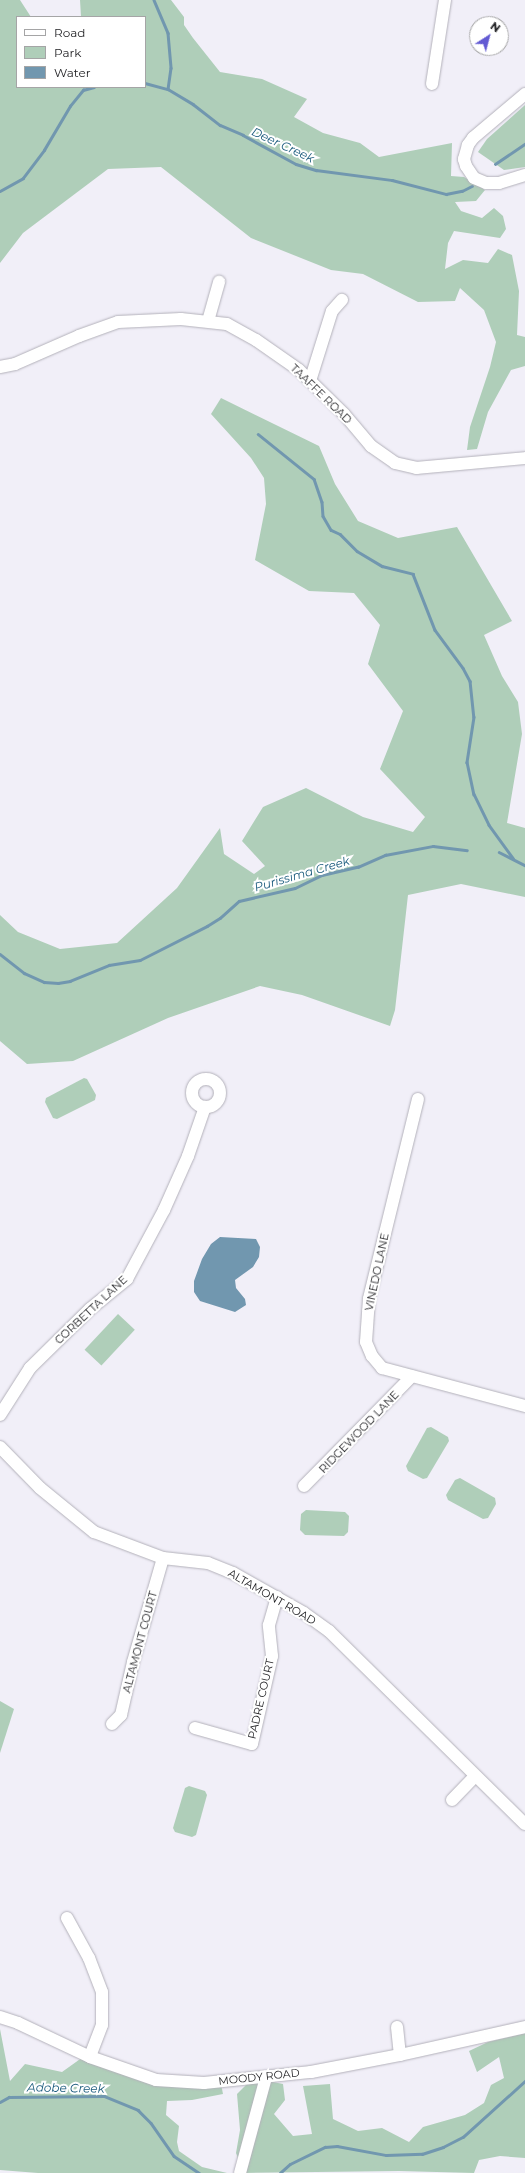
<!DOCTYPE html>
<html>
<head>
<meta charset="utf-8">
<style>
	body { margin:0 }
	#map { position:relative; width:525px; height:2173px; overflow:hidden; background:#f1eff8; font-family:Montserrat,sans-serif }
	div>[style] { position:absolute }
	.green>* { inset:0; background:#afceb9; transform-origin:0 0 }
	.water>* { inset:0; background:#7197af }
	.stream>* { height:2.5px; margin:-1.25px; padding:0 1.25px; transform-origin:1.25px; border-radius:1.25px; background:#7197af }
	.roads { filter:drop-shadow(0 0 1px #b3b1ba) drop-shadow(0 0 1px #b3b1ba) }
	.minor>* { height:12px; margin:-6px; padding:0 6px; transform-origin:6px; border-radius:6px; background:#fff }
	.minor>.ring { margin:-6px; padding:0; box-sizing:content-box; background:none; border:12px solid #fff; border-radius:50% }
	span { translate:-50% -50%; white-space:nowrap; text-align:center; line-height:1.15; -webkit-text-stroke:4px #fff; paint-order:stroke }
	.street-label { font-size:11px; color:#1e1e21 }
	.water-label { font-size:12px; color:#17587b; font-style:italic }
	.legend { position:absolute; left:16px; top:16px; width:130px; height:72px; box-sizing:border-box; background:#fff; border:1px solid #a5a5a6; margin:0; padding:5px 7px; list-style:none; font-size:12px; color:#1e1e21 }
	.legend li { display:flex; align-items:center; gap:8px; height:20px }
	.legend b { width:20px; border:1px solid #a5a5a6 }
	.north { position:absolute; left:469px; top:16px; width:40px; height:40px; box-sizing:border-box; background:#fff; border:1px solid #a5a5a6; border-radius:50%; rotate:36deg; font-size:11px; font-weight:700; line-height:16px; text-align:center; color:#1e1e21 }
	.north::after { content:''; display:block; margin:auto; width:14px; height:18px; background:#625ad3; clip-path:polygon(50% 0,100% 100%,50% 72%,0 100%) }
</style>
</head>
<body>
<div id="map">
	<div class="green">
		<div style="clip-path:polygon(0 0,20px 0,31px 17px,17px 17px,17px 87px,145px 87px,145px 17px,81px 17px,80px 0,171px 0,184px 17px,184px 25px,193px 38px,220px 72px,262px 79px,307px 99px,294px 117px,323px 133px,360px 143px,379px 157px,452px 143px,451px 176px,464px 177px,485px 190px,476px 201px,455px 202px,461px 211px,482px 218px,494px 208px,503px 216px,506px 229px,500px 238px,454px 231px,448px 243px,445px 269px,463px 260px,488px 263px,498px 249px,512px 255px,519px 291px,517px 335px,525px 337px,525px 366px,511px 370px,488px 412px,477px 449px,467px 450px,470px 427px,490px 367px,496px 342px,484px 310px,460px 288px,455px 301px,418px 302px,363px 274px,331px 270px,251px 238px,161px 167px,108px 169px,23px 233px,0 263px)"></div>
		<div style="clip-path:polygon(525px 105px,525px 167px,504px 170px,478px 152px,487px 139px)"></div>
		<div style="clip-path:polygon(221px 398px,319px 446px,335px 484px,358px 521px,398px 538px,457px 527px,512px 621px,484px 635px,502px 676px,518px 702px,522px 734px,507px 823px,525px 828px,525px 897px,461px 884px,408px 895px,395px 1010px,390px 1026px,302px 995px,260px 986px,168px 1018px,73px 1061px,27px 1064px,0 1041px,0 915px,18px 932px,60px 949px,117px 943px,177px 888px,220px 828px,224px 854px,254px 874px,265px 866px,242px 841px,263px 807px,306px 788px,363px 817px,413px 832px,425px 817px,380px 769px,403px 711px,368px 664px,380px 625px,354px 593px,309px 591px,255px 560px,266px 504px,264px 478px,251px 458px,211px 414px)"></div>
		<div style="clip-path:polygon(84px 1078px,87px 1079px,96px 1095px,95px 1100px,57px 1119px,53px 1118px,45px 1102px,46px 1098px)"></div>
		<div style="left:118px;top:1314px;width:23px;height:49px;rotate:43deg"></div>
		<div style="clip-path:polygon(431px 1427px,448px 1437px,449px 1441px,427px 1478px,423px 1479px,408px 1471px,406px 1466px,427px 1428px)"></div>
		<div style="clip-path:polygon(460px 1478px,495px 1498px,496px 1504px,488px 1518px,483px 1519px,448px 1500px,446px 1495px,455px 1480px)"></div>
		<div style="clip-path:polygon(306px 1510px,345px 1512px,349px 1516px,348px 1532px,344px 1536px,305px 1535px,300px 1530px,301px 1514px)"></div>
		<div style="clip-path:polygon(0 1701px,14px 1709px,0 1753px)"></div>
		<div style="clip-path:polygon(189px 1786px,205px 1791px,207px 1795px,196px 1835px,192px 1837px,175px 1832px,173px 1828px,185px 1788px)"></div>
		<div style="clip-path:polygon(0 2029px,10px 2081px,25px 2064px,62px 2072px,83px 2057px,110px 2067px,221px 2084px,223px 2094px,192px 2100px,167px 2101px,166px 2115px,179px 2126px,177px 2142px,179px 2151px,202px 2167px,227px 2173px,38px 2173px,0 2170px)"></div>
		<div style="clip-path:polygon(525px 2033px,525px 2158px,500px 2156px,479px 2160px,474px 2173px,399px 2171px,244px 2173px,236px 2153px,240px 2130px,237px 2094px,253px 2078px,283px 2084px,285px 2100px,274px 2114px,293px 2136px,312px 2134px,303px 2086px,330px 2084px,333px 2119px,358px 2131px,382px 2128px,409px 2142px,423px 2127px,465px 2115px,484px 2103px,491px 2085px,504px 2078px,499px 2057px,477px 2072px,469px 2051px,488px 2042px)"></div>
	</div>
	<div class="water">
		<div style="clip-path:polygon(220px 1237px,256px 1239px,260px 1247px,259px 1257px,253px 1267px,235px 1280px,236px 1288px,245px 1299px,246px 1305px,235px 1312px,200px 1301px,194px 1292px,194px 1281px,202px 1259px,211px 1244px)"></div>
	</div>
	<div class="stream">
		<div style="left:154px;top:0;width:36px;rotate:67deg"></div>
		<div style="left:168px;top:33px;width:35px;rotate:85deg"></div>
		<div style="left:171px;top:68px;width:21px;rotate:98deg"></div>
		<div style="left:145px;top:83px;width:24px;rotate:15deg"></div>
		<div style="left:168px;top:89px;width:29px;rotate:31deg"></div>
		<div style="left:193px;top:104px;width:34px;rotate:38deg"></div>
		<div style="left:220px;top:125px;width:25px;rotate:23deg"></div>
		<div style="left:243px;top:135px;width:60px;rotate:28.7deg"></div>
		<div style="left:296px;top:164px;width:21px;rotate:17deg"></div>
		<div style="left:316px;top:170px;width:77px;rotate:7.5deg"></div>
		<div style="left:392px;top:180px;width:56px;rotate:14.5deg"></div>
		<div style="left:446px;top:194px;width:16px;rotate:-11deg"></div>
		<div style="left:462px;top:191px;width:11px;rotate:-27deg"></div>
		<div style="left:495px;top:164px;width:36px;rotate:-34deg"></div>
		<div style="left:0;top:191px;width:26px;rotate:-29deg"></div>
		<div style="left:23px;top:178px;width:35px;rotate:-53deg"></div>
		<div style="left:44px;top:150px;width:51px;rotate:-59.4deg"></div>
		<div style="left:70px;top:106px;width:21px;rotate:-51deg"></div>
		<div style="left:83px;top:90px;width:11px;rotate:-15deg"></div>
		<div style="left:258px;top:434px;width:72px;rotate:38.8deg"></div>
		<div style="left:314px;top:479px;width:24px;rotate:71deg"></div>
		<div style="left:322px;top:502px;width:14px;rotate:86deg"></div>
		<div style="left:323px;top:516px;width:16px;rotate:60deg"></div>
		<div style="left:331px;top:530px;width:10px;rotate:24deg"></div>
		<div style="left:340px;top:534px;width:24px;rotate:45deg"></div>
		<div style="left:357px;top:551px;width:29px;rotate:31deg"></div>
		<div style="left:382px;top:566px;width:32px;rotate:14deg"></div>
		<div style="left:413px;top:574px;width:60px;rotate:68.6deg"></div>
		<div style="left:435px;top:630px;width:47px;rotate:53.6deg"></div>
		<div style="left:463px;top:668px;width:15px;rotate:62deg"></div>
		<div style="left:470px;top:681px;width:36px;rotate:84deg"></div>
		<div style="left:474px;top:717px;width:46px;rotate:98.8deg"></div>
		<div style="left:467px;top:762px;width:33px;rotate:78deg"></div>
		<div style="left:474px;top:794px;width:34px;rotate:64deg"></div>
		<div style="left:489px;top:825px;width:41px;rotate:54deg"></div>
		<div style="left:499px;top:852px;width:29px;rotate:27deg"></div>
		<div style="left:0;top:954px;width:31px;rotate:38deg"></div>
		<div style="left:24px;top:973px;width:22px;rotate:24deg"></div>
		<div style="left:44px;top:982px;width:14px;rotate:4deg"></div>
		<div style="left:58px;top:983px;width:12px;rotate:-9deg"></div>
		<div style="left:70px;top:981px;width:42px;rotate:-22.3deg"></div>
		<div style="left:109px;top:965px;width:31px;rotate:-9deg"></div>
		<div style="left:140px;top:960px;width:75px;rotate:-26.9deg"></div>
		<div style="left:207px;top:926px;width:15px;rotate:-32deg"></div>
		<div style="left:220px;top:918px;width:25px;rotate:-42deg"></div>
		<div style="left:239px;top:901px;width:57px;rotate:-13.1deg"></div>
		<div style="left:295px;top:888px;width:30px;rotate:-26deg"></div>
		<div style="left:322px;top:875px;width:37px;rotate:-13deg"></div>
		<div style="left:358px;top:867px;width:30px;rotate:-24deg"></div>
		<div style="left:385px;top:855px;width:49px;rotate:-10.6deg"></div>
		<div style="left:433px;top:846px;width:34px;rotate:7deg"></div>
		<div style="left:0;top:2102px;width:10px;rotate:-29deg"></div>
		<div style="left:9px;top:2097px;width:95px;rotate:-0.6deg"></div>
		<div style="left:104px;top:2096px;width:37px;rotate:22deg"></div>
		<div style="left:138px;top:2110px;width:18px;rotate:45deg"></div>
		<div style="left:151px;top:2123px;width:40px;rotate:55.1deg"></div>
		<div style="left:174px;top:2156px;width:30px;rotate:34deg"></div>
		<div style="left:280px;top:2173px;width:13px;rotate:-42deg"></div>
		<div style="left:290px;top:2164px;width:39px;rotate:-26deg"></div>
		<div style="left:325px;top:2147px;width:12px;rotate:-5deg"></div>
		<div style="left:337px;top:2146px;width:50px;rotate:10.4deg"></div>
		<div style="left:386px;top:2155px;width:36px;rotate:-2deg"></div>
		<div style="left:422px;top:2154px;width:22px;rotate:-18deg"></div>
		<div style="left:443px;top:2147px;width:22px;rotate:-27deg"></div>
		<div style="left:463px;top:2137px;width:84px;rotate:-42.1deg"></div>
	</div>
	<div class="roads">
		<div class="minor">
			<div style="left:432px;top:84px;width:85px;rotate:-81.2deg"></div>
			<div style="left:525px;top:94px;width:68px;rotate:139.8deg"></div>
			<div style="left:473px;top:138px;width:9px;rotate:126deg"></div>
			<div style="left:468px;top:145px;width:15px;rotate:106deg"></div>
			<div style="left:464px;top:159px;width:7px;rotate:74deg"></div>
			<div style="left:466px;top:166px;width:14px;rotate:56deg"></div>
			<div style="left:474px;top:178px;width:13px;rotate:23deg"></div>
			<div style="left:486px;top:183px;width:13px"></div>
			<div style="left:499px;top:183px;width:27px;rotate:-17deg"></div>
			<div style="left:208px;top:321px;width:41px;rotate:-74.2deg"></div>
			<div style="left:0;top:367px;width:15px;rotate:-11deg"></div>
			<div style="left:15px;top:364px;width:70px;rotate:-23.6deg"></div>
			<div style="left:79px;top:336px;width:41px;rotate:-19.7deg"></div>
			<div style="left:118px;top:322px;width:63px;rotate:-2.7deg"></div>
			<div style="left:181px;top:319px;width:46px;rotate:6.2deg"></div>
			<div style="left:227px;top:324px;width:33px;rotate:29deg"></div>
			<div style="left:256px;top:340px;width:52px;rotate:34.9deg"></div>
			<div style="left:299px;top:370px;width:63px;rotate:44.4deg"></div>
			<div style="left:344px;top:414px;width:42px;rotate:49.8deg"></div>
			<div style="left:371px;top:446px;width:29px;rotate:35deg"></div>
			<div style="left:395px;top:463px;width:22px;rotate:13deg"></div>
			<div style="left:416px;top:468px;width:109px;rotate:-5.2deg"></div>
			<div style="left:310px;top:381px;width:73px;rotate:-72.6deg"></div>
			<div style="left:332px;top:311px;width:15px;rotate:-48deg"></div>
			<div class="ring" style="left:192px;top:1079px;width:16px;height:16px"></div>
			<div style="left:418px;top:1099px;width:206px;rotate:103.8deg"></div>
			<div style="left:369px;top:1299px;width:43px;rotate:94deg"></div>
			<div style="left:366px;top:1342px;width:15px;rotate:67deg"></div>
			<div style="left:372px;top:1356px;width:16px;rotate:50deg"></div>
			<div style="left:382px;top:1368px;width:148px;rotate:14.9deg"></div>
			<div style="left:0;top:1415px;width:56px;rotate:-57.4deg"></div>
			<div style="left:30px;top:1368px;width:84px;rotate:-44.5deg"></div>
			<div style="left:90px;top:1309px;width:48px;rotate:-39deg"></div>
			<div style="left:127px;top:1279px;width:78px;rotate:-61.8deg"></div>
			<div style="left:164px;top:1210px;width:59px;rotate:-66deg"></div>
			<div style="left:188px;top:1156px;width:52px;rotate:-70.9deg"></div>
			<div style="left:0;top:1447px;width:57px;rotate:45.7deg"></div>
			<div style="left:40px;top:1488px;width:70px;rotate:39.2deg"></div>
			<div style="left:94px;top:1532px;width:74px;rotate:20.6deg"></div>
			<div style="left:163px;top:1558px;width:45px;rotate:6.3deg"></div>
			<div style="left:208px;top:1563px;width:27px;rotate:22deg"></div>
			<div style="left:233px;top:1573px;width:81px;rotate:29.4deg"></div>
			<div style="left:304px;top:1613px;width:31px;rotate:36deg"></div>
			<div style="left:329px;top:1631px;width:275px;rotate:44.6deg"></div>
			<div style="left:304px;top:1486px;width:154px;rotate:-45.5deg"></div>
			<div style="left:112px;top:1724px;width:13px;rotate:-45deg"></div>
			<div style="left:121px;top:1715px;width:54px;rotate:-77.2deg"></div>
			<div style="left:133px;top:1662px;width:108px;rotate:-73.9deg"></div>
			<div style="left:195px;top:1728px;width:59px;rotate:15.7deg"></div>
			<div style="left:252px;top:1744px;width:90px;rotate:-77.2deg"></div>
			<div style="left:272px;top:1656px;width:31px;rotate:-96deg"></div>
			<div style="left:269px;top:1625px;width:29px;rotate:-74deg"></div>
			<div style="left:452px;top:1800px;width:33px;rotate:-46deg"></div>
			<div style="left:67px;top:1918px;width:46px;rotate:61.2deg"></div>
			<div style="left:89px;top:1958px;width:36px;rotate:69deg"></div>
			<div style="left:102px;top:1992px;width:33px;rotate:90deg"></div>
			<div style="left:102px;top:2025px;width:34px;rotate:111deg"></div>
			<div style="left:0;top:2017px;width:19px;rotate:18deg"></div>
			<div style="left:18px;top:2023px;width:80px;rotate:25.3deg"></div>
			<div style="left:90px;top:2057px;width:70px;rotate:19.2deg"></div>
			<div style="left:156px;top:2080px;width:48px;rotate:3.6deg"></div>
			<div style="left:204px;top:2083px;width:108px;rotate:-5.9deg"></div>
			<div style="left:311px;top:2072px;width:91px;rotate:-10.8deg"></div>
			<div style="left:400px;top:2055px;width:128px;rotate:-12.6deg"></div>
			<div style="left:397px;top:2027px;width:28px;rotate:84deg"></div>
			<div style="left:240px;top:2173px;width:99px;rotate:-74.8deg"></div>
		</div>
	</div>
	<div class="street-label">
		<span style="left:321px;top:394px;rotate:44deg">TAAFFE ROAD</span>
		<span style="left:377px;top:1272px;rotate:-78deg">VINEDO LANE</span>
		<span style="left:91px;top:1310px;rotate:-43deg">CORBETTA LANE</span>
		<span style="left:359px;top:1432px;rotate:-46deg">RIDGEWOOD LANE</span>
		<span style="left:272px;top:1597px;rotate:30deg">ALTAMONT ROAD</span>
		<span style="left:140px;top:1642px;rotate:-75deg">ALTAMONT COURT</span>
		<span style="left:261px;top:1699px;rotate:-77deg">PADRE COURT</span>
		<span style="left:259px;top:2077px;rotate:-6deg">MOODY ROAD</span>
	</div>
	<div class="water-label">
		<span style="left:283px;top:145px;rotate:25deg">Deer Creek</span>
		<span style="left:302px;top:874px;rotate:-16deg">Purissima Creek</span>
		<span style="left:66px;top:2088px;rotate:1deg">Adobe Creek</span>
	</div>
	<ul class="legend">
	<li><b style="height:5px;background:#fff"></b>Road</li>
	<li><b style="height:11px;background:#afceb9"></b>Park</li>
	<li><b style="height:11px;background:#7197af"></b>Water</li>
	</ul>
	<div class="north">N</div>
</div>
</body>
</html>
